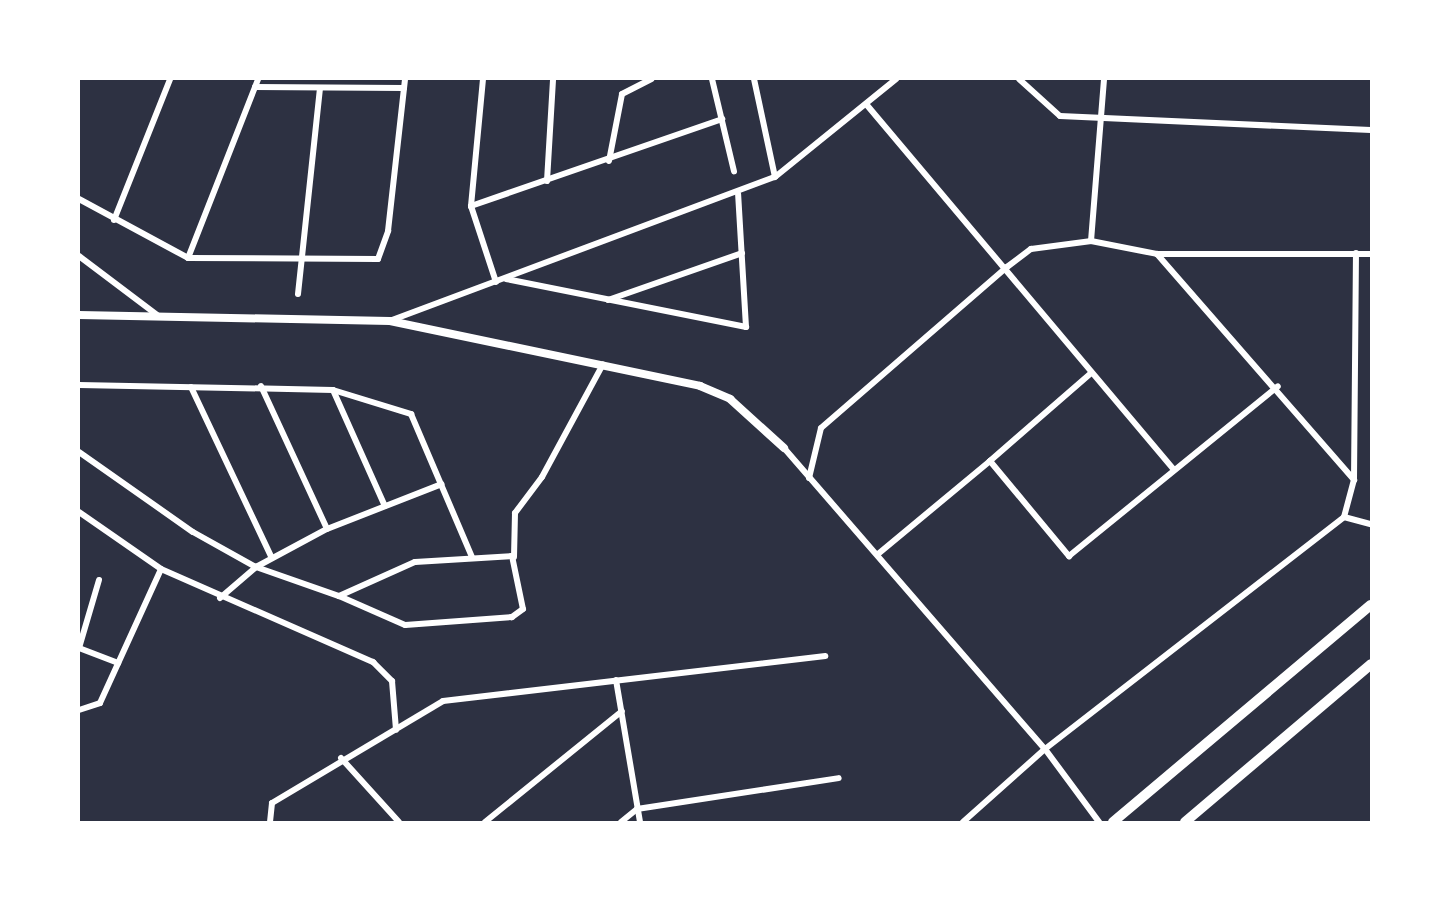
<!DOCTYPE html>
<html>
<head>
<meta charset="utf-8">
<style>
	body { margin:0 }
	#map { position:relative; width:1450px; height:901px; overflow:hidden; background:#2d3142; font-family:"Sofia Sans Condensed",sans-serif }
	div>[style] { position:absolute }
	.minor>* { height:6px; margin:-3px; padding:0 3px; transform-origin:3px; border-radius:3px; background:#fff }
	.tertiary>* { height:8px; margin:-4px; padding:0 4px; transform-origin:4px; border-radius:4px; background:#fff }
	.trunk>* { height:10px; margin:-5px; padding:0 5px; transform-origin:5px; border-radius:5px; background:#fff }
	span { translate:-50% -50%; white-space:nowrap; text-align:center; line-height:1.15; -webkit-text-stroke:6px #fff; paint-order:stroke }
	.frame { position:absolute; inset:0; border:80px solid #fff; pointer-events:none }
</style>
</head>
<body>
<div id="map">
	<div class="minor">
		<div style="left:483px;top:79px;width:128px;rotate:95.4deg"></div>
		<div style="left:471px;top:206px;width:80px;rotate:71.8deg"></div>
		<div style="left:712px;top:79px;width:95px;rotate:76.6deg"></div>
		<div style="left:754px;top:79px;width:100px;rotate:77.9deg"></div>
		<div style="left:1019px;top:79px;width:55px;rotate:42.1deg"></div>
		<div style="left:1060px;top:116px;width:311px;rotate:2.6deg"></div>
		<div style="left:255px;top:87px;width:149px;rotate:0.4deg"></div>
		<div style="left:866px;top:104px;width:476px;rotate:49.9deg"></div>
		<div style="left:609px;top:161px;width:68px;rotate:-79deg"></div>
		<div style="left:622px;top:94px;width:33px;rotate:-27deg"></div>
		<div style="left:547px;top:181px;width:102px;rotate:-86.6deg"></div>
		<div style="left:79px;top:199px;width:124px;rotate:28.4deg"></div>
		<div style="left:188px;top:258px;width:190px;rotate:0.3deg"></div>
		<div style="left:378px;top:259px;width:30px;rotate:-70deg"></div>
		<div style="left:388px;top:231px;width:153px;rotate:-83.6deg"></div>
		<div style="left:471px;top:206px;width:266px;rotate:-19.1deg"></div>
		<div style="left:114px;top:220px;width:152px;rotate:-68.3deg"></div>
		<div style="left:1091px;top:241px;width:163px;rotate:-85.4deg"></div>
		<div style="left:1157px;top:254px;width:214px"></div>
		<div style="left:79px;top:256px;width:101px;rotate:37deg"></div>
		<div style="left:188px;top:258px;width:192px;rotate:-68.6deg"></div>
		<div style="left:506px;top:279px;width:245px;rotate:11.3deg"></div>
		<div style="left:746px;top:327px;width:133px;rotate:-93.4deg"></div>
		<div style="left:298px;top:294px;width:207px;rotate:-83.9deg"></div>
		<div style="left:608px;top:300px;width:142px;rotate:-19.3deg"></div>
		<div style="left:392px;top:320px;width:409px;rotate:-20.5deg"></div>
		<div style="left:775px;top:177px;width:156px;rotate:-39deg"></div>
		<div style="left:1090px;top:374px;width:133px;rotate:139deg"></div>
		<div style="left:990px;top:461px;width:124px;rotate:50.3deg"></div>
		<div style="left:1069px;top:556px;width:269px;rotate:-39.1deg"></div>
		<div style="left:79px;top:385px;width:254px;rotate:1.1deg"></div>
		<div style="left:333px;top:390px;width:82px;rotate:17.1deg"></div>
		<div style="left:411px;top:414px;width:155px;rotate:66.9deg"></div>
		<div style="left:261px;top:386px;width:157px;rotate:65.2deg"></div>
		<div style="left:191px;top:387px;width:189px;rotate:64.7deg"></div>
		<div style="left:333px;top:390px;width:127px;rotate:65.9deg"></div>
		<div style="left:784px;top:448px;width:398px;rotate:49.1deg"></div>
		<div style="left:1045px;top:749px;width:91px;rotate:53.5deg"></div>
		<div style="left:79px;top:452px;width:139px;rotate:35.1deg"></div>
		<div style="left:193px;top:532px;width:72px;rotate:29.1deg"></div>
		<div style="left:256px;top:567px;width:88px;rotate:19.3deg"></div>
		<div style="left:339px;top:596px;width:83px;rotate:-24.1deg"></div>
		<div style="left:415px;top:562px;width:97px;rotate:-3.5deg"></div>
		<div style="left:512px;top:556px;width:54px;rotate:78.3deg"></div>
		<div style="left:523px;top:609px;width:14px;rotate:144deg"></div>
		<div style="left:512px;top:617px;width:107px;rotate:175.7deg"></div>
		<div style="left:405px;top:625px;width:72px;rotate:-156.3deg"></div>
		<div style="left:809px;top:478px;width:51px;rotate:-76.5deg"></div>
		<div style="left:821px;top:428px;width:246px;rotate:-40.9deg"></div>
		<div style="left:1007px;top:267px;width:30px;rotate:-37deg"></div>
		<div style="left:1031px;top:249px;width:61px;rotate:-7.6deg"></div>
		<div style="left:1091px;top:241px;width:67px;rotate:11.1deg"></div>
		<div style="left:1157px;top:254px;width:300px;rotate:48.9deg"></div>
		<div style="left:79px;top:512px;width:100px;rotate:34.8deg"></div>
		<div style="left:161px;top:569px;width:232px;rotate:23.7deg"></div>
		<div style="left:373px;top:662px;width:27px;rotate:45deg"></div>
		<div style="left:392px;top:681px;width:49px;rotate:85.3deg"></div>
		<div style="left:1344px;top:517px;width:28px;rotate:15deg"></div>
		<div style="left:878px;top:554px;width:146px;rotate:-39.7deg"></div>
		<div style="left:514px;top:557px;width:44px;rotate:-88.7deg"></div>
		<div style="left:515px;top:513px;width:45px;rotate:-53.1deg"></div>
		<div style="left:542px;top:477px;width:128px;rotate:-61.6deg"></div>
		<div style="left:99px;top:580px;width:71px;rotate:106.4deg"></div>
		<div style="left:79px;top:648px;width:42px;rotate:21deg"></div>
		<div style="left:220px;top:598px;width:48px;rotate:-40.7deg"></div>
		<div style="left:256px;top:567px;width:81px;rotate:-28.2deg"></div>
		<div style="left:327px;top:529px;width:123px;rotate:-21.4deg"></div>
		<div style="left:616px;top:680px;width:144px;rotate:80.4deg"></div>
		<div style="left:79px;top:710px;width:22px;rotate:-18deg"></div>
		<div style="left:100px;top:703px;width:147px;rotate:-65.5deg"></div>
		<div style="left:341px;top:758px;width:86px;rotate:47.8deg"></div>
		<div style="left:270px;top:822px;width:19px;rotate:-84deg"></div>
		<div style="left:272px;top:803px;width:199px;rotate:-30.8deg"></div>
		<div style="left:443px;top:701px;width:385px;rotate:-6.7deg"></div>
		<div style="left:485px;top:822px;width:176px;rotate:-39deg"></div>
		<div style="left:621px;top:822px;width:21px;rotate:-39deg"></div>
		<div style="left:637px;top:809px;width:204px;rotate:-8.7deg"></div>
		<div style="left:963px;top:822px;width:110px;rotate:-41.7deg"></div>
		<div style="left:1045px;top:749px;width:378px;rotate:-37.8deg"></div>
		<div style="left:1344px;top:517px;width:38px;rotate:-75deg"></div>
		<div style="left:1354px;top:480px;width:227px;rotate:-89.5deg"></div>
	</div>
	<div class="tertiary">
		<div style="left:79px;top:315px;width:311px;rotate:1.1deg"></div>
		<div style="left:390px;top:321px;width:317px;rotate:11.8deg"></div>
		<div style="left:700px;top:386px;width:33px;rotate:23deg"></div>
		<div style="left:730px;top:399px;width:73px;rotate:42.2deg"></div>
	</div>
	<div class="trunk">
		<div style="left:1113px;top:822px;width:337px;rotate:-40.1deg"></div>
		<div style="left:1185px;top:822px;width:244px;rotate:-40.3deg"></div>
	</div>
	<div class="frame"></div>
</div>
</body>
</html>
